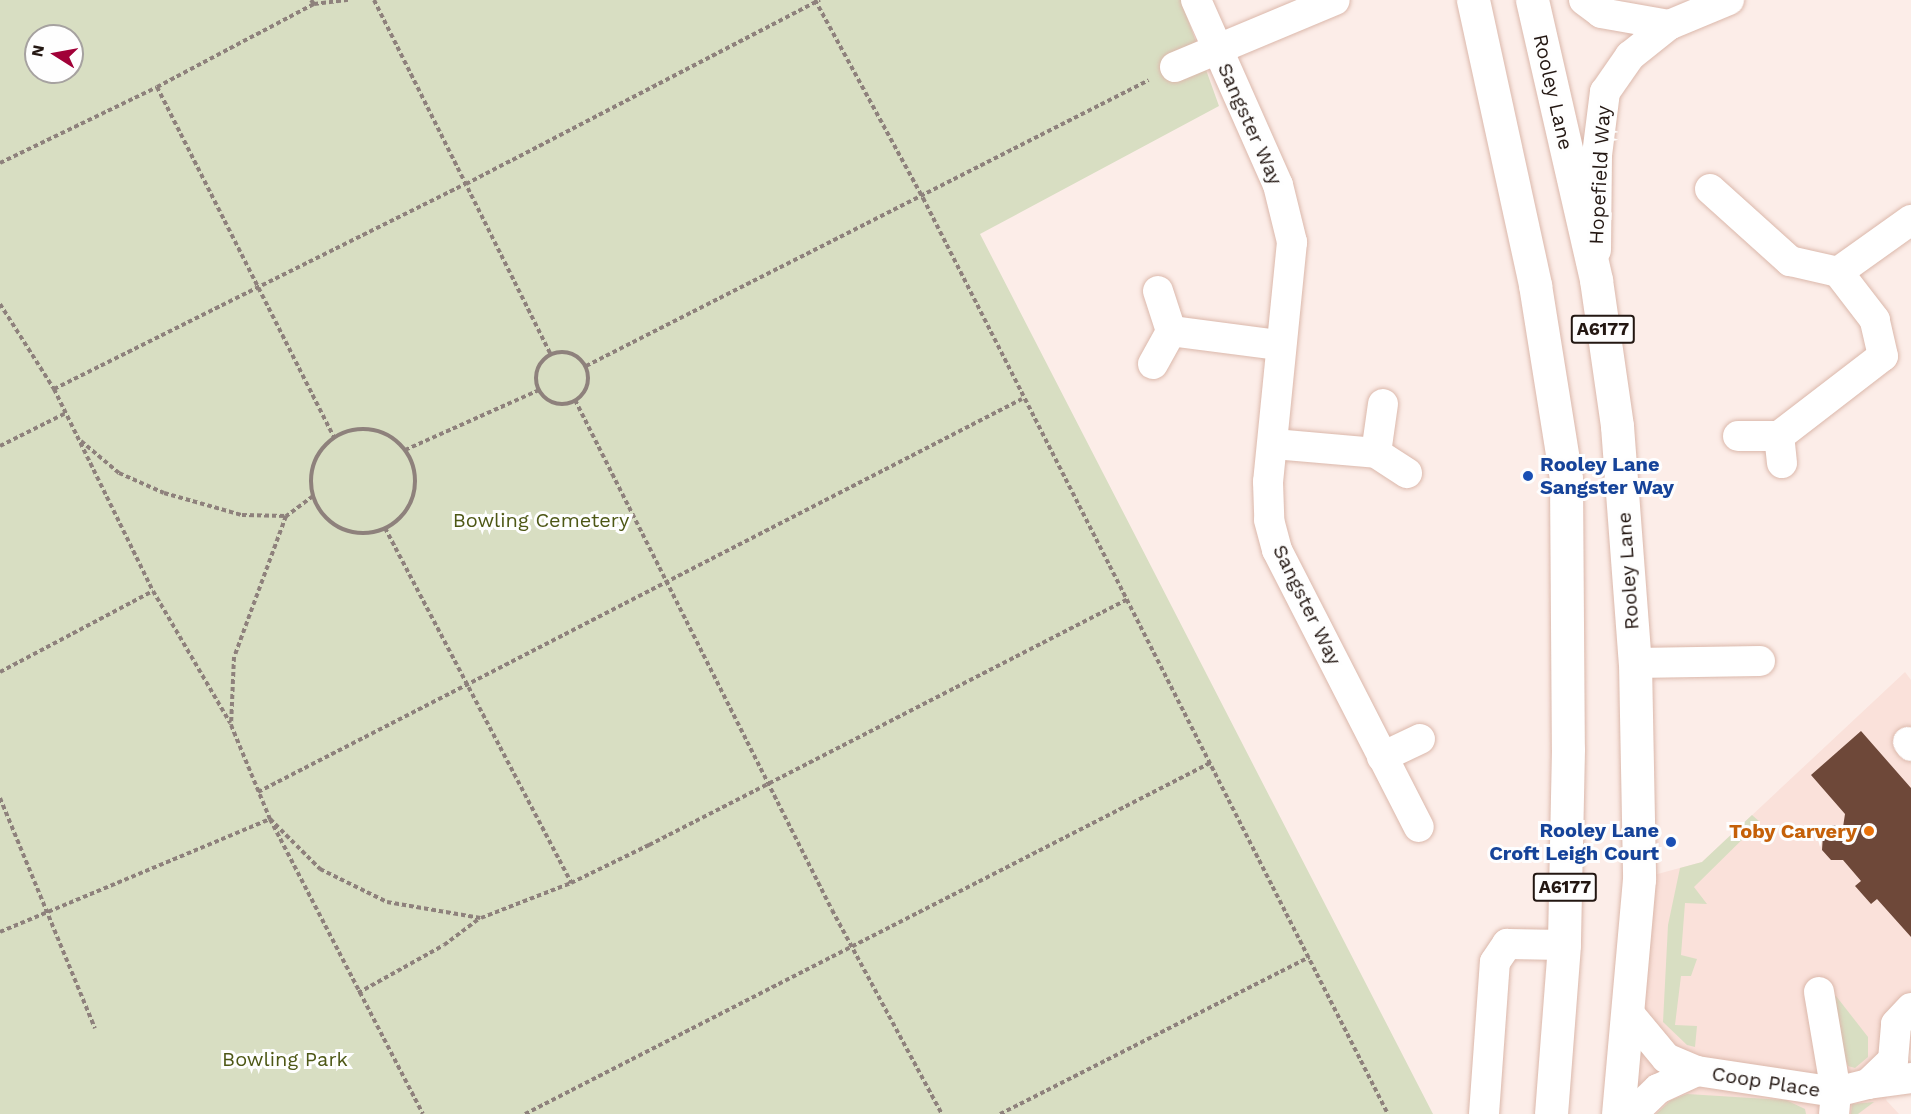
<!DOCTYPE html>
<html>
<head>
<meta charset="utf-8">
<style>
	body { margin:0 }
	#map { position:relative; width:1911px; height:1114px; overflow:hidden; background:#fcede8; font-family:"Work Sans",sans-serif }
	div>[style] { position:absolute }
	.commercial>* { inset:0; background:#fae1da }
	.green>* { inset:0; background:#d8dec2 }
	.building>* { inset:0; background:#6e4839 }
	.path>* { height:4px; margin-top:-2px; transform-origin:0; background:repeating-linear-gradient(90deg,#8e817c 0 4.5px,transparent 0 7.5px) }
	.path>.ring { margin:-2px; padding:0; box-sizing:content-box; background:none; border:4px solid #8e817c; border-radius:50% }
	.roads { filter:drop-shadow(0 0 2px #dbb8ab) drop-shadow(0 0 2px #dbb8ab) }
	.minor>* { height:30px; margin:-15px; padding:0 15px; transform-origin:15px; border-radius:15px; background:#fff }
	.highway>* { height:33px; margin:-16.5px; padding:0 16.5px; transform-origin:16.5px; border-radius:16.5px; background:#fff }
	.dots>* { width:16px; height:16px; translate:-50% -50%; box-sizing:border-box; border:3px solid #fefefe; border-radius:50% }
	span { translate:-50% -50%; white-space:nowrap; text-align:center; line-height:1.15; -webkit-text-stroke:6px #fefefe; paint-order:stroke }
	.shield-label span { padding:2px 4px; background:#fefefe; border:2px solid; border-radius:4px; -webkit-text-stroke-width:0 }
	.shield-label { font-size:18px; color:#231712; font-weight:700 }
	.street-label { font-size:20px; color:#231712 }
	.transit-label { font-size:20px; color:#164399; font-weight:700 }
	.left { translate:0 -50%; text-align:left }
	.right { translate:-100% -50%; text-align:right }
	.park-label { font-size:20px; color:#4d5715 }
	.food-label { font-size:20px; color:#c56008; font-weight:700 }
	.north { position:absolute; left:24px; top:24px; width:60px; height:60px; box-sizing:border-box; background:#fefefe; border:2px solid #a6a2a0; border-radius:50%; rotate:281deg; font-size:16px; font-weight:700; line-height:24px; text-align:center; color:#231712 }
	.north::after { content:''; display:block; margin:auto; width:21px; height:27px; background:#a10138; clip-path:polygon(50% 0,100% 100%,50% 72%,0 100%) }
</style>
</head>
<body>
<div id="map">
	<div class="commercial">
		<div style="clip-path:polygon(1905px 672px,1911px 680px,1911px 1049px,1900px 1059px,1886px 1100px,1899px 1114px,1618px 1114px,1639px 879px,1702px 862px)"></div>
	</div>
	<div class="green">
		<div style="clip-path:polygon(evenodd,0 0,1181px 0,1219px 106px,980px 234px,1433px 1114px,0 1114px,0 0,36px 36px,72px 36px,72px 72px,36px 72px,36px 36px)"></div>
		<div style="clip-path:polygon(1752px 815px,1760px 822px,1694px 887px,1707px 904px,1685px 903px,1681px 955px,1697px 959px,1691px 976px,1681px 976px,1675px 1025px,1697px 1026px,1695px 1047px,1687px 1045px,1663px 1022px,1668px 925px,1680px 868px,1702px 862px)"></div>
		<div style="clip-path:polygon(1836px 996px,1868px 1037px,1868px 1057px,1855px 1068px,1848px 1066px,1841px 1048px,1830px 1000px)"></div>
		<div style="clip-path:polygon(1687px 1094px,1786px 1100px,1805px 1109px,1806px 1114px,1656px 1114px,1671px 1100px)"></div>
		<div style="clip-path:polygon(1874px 1102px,1858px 1114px,1851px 1114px,1852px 1104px)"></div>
	</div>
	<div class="building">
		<div style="clip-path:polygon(1861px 731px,1911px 788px,1911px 937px,1877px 899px,1871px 904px,1855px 886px,1861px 881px,1843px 860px,1831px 860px,1822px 850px,1823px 835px,1832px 825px,1843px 827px,1845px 814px,1811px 775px)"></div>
	</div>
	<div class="path">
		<div style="left:311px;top:0;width:5px;rotate:53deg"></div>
		<div style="left:314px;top:4px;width:35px;rotate:-7deg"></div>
		<div style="left:374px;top:0;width:397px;rotate:63.5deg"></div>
		<div style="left:815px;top:0;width:226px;rotate:61.4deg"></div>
		<div style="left:923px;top:198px;width:1027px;rotate:63.09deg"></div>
		<div style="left:157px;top:87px;width:392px;rotate:63.2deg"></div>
		<div style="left:0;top:163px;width:174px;rotate:-25.8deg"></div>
		<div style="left:157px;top:87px;width:178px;rotate:-27.9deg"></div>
		<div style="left:0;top:304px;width:101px;rotate:57.6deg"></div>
		<div style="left:54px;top:389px;width:225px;rotate:63.9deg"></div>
		<div style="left:153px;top:591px;width:153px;rotate:59.7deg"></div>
		<div class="ring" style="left:536px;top:352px;width:48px;height:48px"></div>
		<div style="left:586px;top:366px;width:631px;rotate:-26.93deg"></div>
		<div style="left:54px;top:389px;width:460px;rotate:-26.5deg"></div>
		<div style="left:466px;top:184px;width:399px;rotate:-27.5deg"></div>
		<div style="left:575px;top:400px;width:571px;rotate:63.26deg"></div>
		<div style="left:832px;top:910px;width:232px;rotate:61.7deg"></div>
		<div class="ring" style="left:311px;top:429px;width:100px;height:100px"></div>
		<div style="left:81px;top:441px;width:50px;rotate:40.1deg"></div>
		<div style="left:119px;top:473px;width:49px;rotate:24deg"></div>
		<div style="left:164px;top:493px;width:81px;rotate:15.8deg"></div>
		<div style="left:242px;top:515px;width:44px;rotate:1.3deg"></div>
		<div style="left:0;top:446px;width:72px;rotate:-26.6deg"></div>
		<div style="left:405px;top:450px;width:147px;rotate:-24.1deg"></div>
		<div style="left:313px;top:496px;width:34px;rotate:143deg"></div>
		<div style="left:286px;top:516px;width:150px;rotate:110.2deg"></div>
		<div style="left:234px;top:657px;width:68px;rotate:92.5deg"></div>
		<div style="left:231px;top:725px;width:102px;rotate:67.5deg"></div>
		<div style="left:270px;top:819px;width:71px;rotate:45deg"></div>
		<div style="left:320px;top:869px;width:75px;rotate:26.2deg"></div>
		<div style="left:387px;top:902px;width:95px;rotate:9.7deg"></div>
		<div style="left:481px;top:918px;width:97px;rotate:-21.3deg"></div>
		<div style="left:571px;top:883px;width:87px;rotate:-26deg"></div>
		<div style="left:649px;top:845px;width:538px;rotate:-27.18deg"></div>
		<div style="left:385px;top:528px;width:401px;rotate:62.3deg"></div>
		<div style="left:0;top:672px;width:173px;rotate:-27.9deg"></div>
		<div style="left:258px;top:792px;width:859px;rotate:-27.22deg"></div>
		<div style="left:0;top:798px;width:249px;rotate:67.6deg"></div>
		<div style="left:0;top:932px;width:293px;rotate:-22.7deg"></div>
		<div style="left:270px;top:819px;width:332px;rotate:62.6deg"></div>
		<div style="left:358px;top:993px;width:98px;rotate:-29.2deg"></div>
		<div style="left:444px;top:945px;width:45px;rotate:-36.9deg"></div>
		<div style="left:525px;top:1114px;width:772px;rotate:-27.13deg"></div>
		<div style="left:1000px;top:1114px;width:347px;rotate:-26.9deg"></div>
	</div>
	<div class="roads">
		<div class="minor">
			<div style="left:1196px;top:0;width:202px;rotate:66.1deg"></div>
			<div style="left:1278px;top:185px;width:59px;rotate:76.2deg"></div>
			<div style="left:1292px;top:242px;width:241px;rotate:95.7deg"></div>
			<div style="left:1268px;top:482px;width:38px;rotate:88deg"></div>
			<div style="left:1269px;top:520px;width:31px;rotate:75deg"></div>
			<div style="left:1277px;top:550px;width:311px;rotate:62.9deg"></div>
			<div style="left:1584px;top:0;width:21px;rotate:37deg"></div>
			<div style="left:1601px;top:13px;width:69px;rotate:10deg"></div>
			<div style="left:1175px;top:67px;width:173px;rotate:-22.7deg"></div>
			<div style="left:1710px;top:189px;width:108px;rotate:42deg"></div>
			<div style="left:1790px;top:261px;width:49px;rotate:12.9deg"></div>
			<div style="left:1596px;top:250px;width:95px;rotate:-89.4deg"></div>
			<div style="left:1597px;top:155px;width:64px;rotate:-82.8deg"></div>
			<div style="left:1605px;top:92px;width:44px;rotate:-55.2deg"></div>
			<div style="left:1630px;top:56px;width:50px;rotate:-38.5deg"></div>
			<div style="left:1669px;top:25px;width:65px;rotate:-22.6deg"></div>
			<div style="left:1171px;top:331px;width:109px;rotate:7.4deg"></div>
			<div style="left:1153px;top:364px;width:38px;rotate:-61deg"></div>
			<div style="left:1171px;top:331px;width:42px;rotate:-108deg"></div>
			<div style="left:1383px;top:404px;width:49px;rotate:98.1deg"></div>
			<div style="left:1376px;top:453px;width:37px;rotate:33deg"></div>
			<div style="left:1738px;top:436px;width:41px"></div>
			<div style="left:1274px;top:444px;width:102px;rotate:5deg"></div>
			<div style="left:1782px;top:463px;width:27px;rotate:-96deg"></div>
			<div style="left:1779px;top:436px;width:131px;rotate:-37.6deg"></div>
			<div style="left:1883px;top:356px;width:37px;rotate:-103deg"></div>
			<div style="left:1875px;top:320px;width:61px;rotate:-127.6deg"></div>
			<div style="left:1838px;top:272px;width:90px;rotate:-35.5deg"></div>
			<div style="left:1635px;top:663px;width:125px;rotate:-0.9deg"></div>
			<div style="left:1908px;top:742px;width:5px;rotate:53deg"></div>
			<div style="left:1382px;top:757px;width:42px;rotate:-25.3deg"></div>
			<div style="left:1819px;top:992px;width:101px;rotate:80.4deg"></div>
			<div style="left:1836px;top:1092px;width:22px;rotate:95deg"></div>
			<div style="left:1627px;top:1011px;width:61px;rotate:50.3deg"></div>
			<div style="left:1666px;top:1058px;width:34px;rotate:23deg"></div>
			<div style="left:1697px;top:1071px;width:141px;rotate:8.6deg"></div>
			<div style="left:1836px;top:1092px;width:33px;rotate:-14deg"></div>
			<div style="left:1868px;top:1084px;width:35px;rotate:-44deg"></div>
			<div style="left:1893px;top:1060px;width:36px;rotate:-85deg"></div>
			<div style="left:1896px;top:1024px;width:22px;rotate:-47deg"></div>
			<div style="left:1868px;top:1084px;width:43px;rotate:-7.9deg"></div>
			<div style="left:1484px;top:1114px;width:152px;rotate:-85.9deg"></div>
			<div style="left:1495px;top:962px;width:22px;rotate:-56deg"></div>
			<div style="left:1507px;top:944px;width:57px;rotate:1deg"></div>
			<div style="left:1632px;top:1114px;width:36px;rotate:-44deg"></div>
			<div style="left:1658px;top:1089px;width:43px;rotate:-24.8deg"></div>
		</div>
		<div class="highway">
			<div style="left:1473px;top:0;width:292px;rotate:77.7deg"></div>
			<div style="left:1535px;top:285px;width:196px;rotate:80.9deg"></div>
			<div style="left:1566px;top:479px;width:270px;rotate:89.6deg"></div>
			<div style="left:1568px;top:749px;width:196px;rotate:91.2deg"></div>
			<div style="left:1564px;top:945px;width:169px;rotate:94.4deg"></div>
			<div style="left:1532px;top:0;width:287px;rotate:77.1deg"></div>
			<div style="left:1596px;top:280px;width:148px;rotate:81.8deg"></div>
			<div style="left:1617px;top:426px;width:238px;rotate:85.7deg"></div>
			<div style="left:1635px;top:663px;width:216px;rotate:88.9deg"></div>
			<div style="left:1639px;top:879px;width:236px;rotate:95.1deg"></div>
		</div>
	</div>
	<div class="dots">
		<div style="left:1528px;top:476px;background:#1a4fb4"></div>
		<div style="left:1869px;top:831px;background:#e8710a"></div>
		<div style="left:1671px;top:842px;background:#1a4fb4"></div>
	</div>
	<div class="shield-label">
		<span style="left:1603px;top:329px">A6177</span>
		<span style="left:1565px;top:887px">A6177</span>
	</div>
	<div class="street-label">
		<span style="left:1553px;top:92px;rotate:77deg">Rooley Lane</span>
		<span style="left:1250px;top:124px;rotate:66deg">Sangster Way</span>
		<span style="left:1600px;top:175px;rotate:-87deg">Hopefield Way</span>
		<span style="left:1628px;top:571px;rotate:-94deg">Rooley Lane</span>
		<span style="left:1307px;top:605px;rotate:64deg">Sangster Way</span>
		<span style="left:1766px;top:1082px;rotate:9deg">Coop Place</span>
	</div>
	<div class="transit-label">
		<span class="left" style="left:1540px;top:476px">Rooley Lane<br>Sangster Way</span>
		<span class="right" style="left:1659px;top:842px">Rooley Lane<br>Croft Leigh Court</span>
	</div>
	<div class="park-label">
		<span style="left:541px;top:520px">Bowling Cemetery</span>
		<span style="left:285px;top:1059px">Bowling Park</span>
	</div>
	<div class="food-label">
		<span class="right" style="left:1857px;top:831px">Toby Carvery</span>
	</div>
	<div class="north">N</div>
</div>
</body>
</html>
